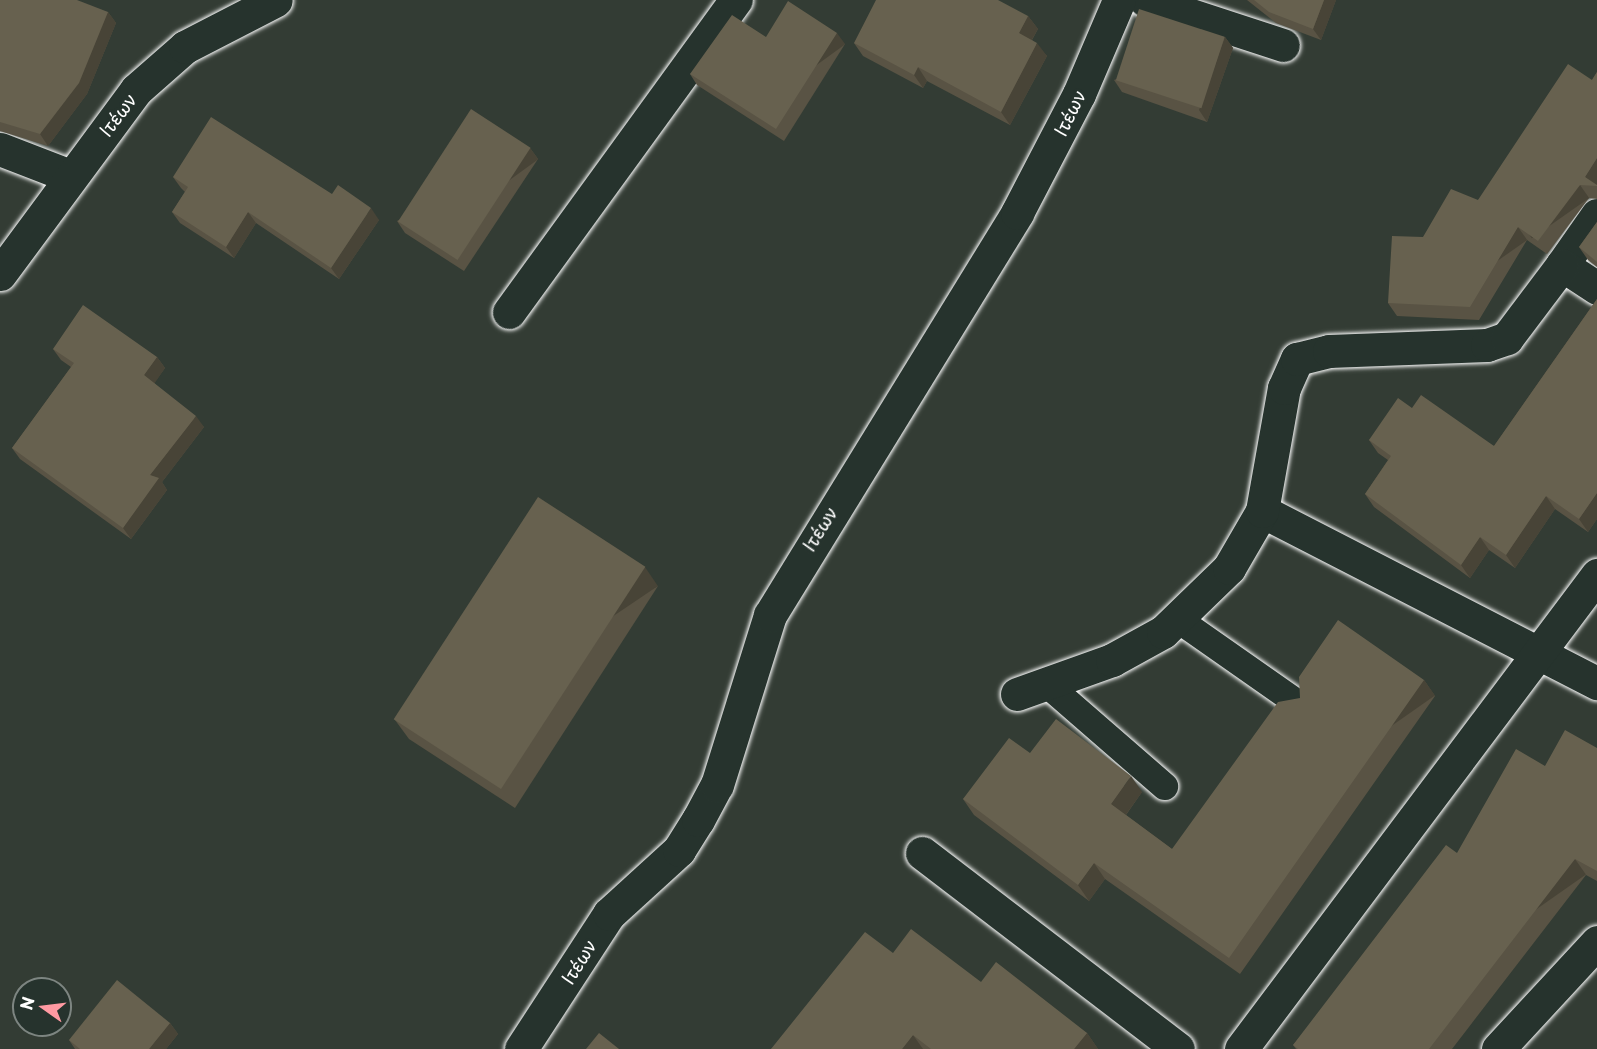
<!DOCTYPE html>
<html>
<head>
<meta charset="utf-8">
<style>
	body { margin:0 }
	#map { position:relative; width:1597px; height:1049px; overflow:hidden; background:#333c34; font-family:"Playpen Sans",sans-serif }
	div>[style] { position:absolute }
	.roads { filter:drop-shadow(0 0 2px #fff) drop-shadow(0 0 2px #fff) }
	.service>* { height:27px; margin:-13.5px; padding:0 13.5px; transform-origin:13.5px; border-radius:13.5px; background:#26332d }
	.minor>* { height:33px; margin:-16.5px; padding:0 16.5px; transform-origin:16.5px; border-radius:16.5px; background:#26332d }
	.wall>* { inset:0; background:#595344 }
	.shaded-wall>* { inset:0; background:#484437; transform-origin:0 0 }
	.building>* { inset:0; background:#67614f; transform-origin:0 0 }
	span { translate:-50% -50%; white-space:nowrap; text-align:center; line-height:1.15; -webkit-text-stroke:6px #26332d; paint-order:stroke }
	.street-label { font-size:18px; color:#fff }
	.north { position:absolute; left:12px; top:977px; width:60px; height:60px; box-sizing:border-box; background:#26332d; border:2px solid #7d8581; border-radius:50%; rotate:284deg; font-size:16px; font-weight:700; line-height:24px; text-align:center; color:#fff }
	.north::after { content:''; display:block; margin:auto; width:21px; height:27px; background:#ff9aa2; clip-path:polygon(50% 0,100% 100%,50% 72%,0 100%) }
</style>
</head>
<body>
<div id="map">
	<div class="roads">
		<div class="service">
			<div style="left:1179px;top:620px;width:146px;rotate:35deg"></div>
			<div style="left:1048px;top:685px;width:154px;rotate:41deg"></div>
		</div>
		<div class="minor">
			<div style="left:1145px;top:0;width:145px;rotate:18.1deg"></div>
			<div style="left:0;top:149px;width:75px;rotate:21.1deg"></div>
			<div style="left:1597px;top:215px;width:61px;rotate:125deg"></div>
			<div style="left:1562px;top:265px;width:42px;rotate:33.3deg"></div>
			<div style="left:0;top:274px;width:229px;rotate:-53.5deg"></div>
			<div style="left:136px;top:90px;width:65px;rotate:-41.3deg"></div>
			<div style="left:185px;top:47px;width:102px;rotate:-27.3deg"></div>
			<div style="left:509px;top:312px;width:386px;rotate:-54deg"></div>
			<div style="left:1262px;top:511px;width:377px;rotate:27.2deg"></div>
			<div style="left:1017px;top:694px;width:101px;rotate:-19.7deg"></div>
			<div style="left:1112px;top:660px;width:58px;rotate:-28.8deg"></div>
			<div style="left:1163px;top:632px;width:92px;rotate:-44.1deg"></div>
			<div style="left:1229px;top:568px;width:66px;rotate:-59.9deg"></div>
			<div style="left:1262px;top:511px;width:125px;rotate:-79.9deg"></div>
			<div style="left:1284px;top:388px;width:32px;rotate:-66deg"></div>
			<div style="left:1297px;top:359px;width:33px;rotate:-14deg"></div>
			<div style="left:1329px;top:351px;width:158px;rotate:-2.2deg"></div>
			<div style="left:1487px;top:345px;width:21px;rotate:-19deg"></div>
			<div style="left:1507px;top:338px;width:91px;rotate:-53deg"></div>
			<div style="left:922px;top:853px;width:322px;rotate:37.4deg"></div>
			<div style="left:521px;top:1049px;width:161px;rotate:-56.9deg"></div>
			<div style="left:609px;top:914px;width:95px;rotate:-42.4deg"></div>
			<div style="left:679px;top:850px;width:36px;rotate:-58deg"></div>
			<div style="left:698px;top:820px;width:40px;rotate:-62deg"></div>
			<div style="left:717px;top:785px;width:178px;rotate:-72.7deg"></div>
			<div style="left:770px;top:615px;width:472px;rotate:-58.4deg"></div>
			<div style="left:1017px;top:213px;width:134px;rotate:-62.5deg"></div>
			<div style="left:1079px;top:94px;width:102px;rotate:-66.9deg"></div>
			<div style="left:1241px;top:1049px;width:593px;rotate:-53.09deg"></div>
			<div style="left:1498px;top:1049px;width:146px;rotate:-47.2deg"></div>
		</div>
	</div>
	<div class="wall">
		<div style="clip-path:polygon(0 0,108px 12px,116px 23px,87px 94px,48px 146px,0 131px)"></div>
		<div style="clip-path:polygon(1247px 0,1336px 0,1321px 40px,1276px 23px)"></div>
		<div style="clip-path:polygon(1028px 16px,1038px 29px,1032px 40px,1047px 56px,1010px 125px,927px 81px,923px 88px,863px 56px,854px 43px)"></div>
		<div style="clip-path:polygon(766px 37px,845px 44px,784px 141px,697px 85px,690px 74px)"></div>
		<div style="clip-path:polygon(1225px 37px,1233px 48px,1207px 122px,1122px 92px,1114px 80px)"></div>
		<div style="clip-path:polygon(1597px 72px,1597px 199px,1589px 198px,1547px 254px,1527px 240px,1479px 320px,1397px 316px,1388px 303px,1423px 237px,1478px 200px,1592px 80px)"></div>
		<div style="clip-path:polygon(530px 148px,538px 159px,464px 271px,405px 233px,397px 221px)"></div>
		<div style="clip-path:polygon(173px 177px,332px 194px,379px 220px,339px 279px,256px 223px,234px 258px,180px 223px,172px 212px,185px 192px,181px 188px)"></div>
		<div style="clip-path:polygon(1597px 222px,1597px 267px,1588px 260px,1579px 247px)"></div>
		<div style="clip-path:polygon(1597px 299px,1597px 519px,1588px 532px,1555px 509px,1515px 568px,1489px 550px,1470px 578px,1374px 507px,1365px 494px,1388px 460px,1378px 453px,1369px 440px,1412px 408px,1494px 446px)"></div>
		<div style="clip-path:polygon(53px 349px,157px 357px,165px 368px,154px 383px,204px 427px,162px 482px,167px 490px,131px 539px,20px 459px,12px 448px,71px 367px,61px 360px)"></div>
		<div style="clip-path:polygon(658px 586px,515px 808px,409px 739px,395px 720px)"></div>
		<div style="clip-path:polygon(1424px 680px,1435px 696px,1240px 974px,1105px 879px,1089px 901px,974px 815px,963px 799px,1030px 753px,1142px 792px,1126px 815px,1172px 849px)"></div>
		<div style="clip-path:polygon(1597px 748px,1597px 881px,1586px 875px,1452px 1049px,1296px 1049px,1293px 1045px,1545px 766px)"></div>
		<div style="clip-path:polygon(893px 953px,981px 982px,1087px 1033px,1098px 1049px,771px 1049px)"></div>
		<div style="clip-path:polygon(170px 1023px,178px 1034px,166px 1049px,75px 1049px,69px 1040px)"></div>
	</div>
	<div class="shaded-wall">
		<div style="clip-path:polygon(1324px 0,1336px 0,1321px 40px,1313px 29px)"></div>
		<div style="clip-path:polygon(108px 12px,116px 23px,87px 94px,48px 146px,40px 134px)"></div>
		<div style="clip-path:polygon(1028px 16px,1038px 29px,1028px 46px,1019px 33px)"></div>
		<div style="left:837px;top:33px;width:14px;height:114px;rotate:54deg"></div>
		<div style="clip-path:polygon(1225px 37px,1233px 48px,1207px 122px,1199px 110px)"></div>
		<div style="clip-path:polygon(1037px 43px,1047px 56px,1010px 125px,1001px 112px)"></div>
		<div style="clip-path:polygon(918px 67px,927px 81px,923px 88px,914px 75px)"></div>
		<div style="left:530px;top:148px;width:14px;height:134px;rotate:54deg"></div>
		<div style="clip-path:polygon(1597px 158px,1597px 185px,1596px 186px,1585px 177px)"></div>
		<div style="left:1580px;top:185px;width:16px;height:70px;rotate:55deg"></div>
		<div style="clip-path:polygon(371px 208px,379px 220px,339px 279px,331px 268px)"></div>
		<div style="clip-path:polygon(248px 212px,256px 223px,234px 258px,226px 247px)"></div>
		<div style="left:1518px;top:227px;width:16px;height:93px;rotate:55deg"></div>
		<div style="clip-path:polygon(157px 357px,165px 368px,152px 387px,144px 375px)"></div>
		<div style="clip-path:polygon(196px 416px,204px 427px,162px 482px,167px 490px,131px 539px,123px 528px,150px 475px)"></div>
		<div style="clip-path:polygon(1597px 493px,1597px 519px,1588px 532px,1579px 519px)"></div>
		<div style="clip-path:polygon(1546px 496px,1555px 509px,1515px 568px,1506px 555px)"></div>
		<div style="clip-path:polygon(1480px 537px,1489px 550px,1470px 578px,1461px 565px)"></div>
		<div style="left:645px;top:567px;width:23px;height:263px;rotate:56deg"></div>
		<div style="left:1424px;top:680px;width:19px;height:340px;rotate:55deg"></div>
		<div style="clip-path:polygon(1131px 776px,1142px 792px,1122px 820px,1111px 804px)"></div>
		<div style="left:1575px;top:859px;width:19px;height:240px;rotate:55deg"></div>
		<div style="clip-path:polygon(1094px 863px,1105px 879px,1089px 901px,1078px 885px)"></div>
		<div style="clip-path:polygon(170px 1023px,178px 1034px,166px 1049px,149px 1049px)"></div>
		<div style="clip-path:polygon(1087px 1033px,1098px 1049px,1074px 1049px)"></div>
		<div style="clip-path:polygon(913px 1035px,923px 1049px,902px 1049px)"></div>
	</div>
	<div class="building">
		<div style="clip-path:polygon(0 0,77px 0,108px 12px,79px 83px,40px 134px,0 122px)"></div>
		<div style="clip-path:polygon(876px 0,998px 0,1028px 16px,1019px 33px,1037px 43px,1001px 112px,918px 67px,914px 75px,854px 43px)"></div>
		<div style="clip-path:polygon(1254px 0,1324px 0,1313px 29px,1269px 12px)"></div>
		<div style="clip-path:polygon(788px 1px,837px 33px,776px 129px,690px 74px,732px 15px,766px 37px)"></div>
		<div style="left:1139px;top:9px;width:90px;height:75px;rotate:18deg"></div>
		<div style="clip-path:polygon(1568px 64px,1592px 80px,1597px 72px,1597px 158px,1585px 177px,1597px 185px,1597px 186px,1580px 185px,1538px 241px,1518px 227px,1470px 307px,1388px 303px,1392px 236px,1423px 237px,1451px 189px,1478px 200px)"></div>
		<div style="left:471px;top:109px;width:71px;height:134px;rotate:33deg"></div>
		<div style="clip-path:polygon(211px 117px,332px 194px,338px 185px,371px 208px,331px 268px,248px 212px,226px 247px,172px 212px,188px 187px,173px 177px)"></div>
		<div style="clip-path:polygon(1597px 222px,1597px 262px,1579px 247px)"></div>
		<div style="clip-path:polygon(1597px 299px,1597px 493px,1579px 519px,1546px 496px,1506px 555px,1480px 537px,1461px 565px,1365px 494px,1391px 456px,1369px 440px,1398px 398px,1412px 408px,1421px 395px,1494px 446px)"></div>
		<div style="clip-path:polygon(83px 305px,157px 357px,144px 375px,196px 416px,150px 475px,159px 478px,123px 528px,12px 448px,74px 363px,53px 349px)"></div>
		<div style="left:538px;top:497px;width:128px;height:265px;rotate:33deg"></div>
		<div style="clip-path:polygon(1338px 620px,1424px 680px,1229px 958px,1094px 863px,1078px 885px,963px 799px,1009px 738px,1030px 753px,1056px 719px,1131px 776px,1111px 804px,1172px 849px,1278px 702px,1300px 698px,1299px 677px)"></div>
		<div style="clip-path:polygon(1565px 730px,1597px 748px,1597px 871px,1575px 859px,1429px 1049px,1298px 1049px,1293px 1045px,1446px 845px,1457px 853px,1516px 749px,1545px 766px)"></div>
		<div style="clip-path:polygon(911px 929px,981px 982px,996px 962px,1087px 1033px,1074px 1049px,931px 1049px,913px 1035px,902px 1049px,771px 1049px,865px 932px,893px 953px)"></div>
		<div style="clip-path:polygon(117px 980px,170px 1023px,149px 1049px,80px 1049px,69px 1040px)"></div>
		<div style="clip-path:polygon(599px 1033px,619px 1049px,586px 1049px)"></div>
	</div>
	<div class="street-label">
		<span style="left:1070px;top:113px;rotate:-64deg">Ιτέων</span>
		<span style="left:118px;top:115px;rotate:-53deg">Ιτέων</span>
		<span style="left:820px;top:529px;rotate:-58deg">Ιτέων</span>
		<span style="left:579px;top:962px;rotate:-58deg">Ιτέων</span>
	</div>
	<div class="north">N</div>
</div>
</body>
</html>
